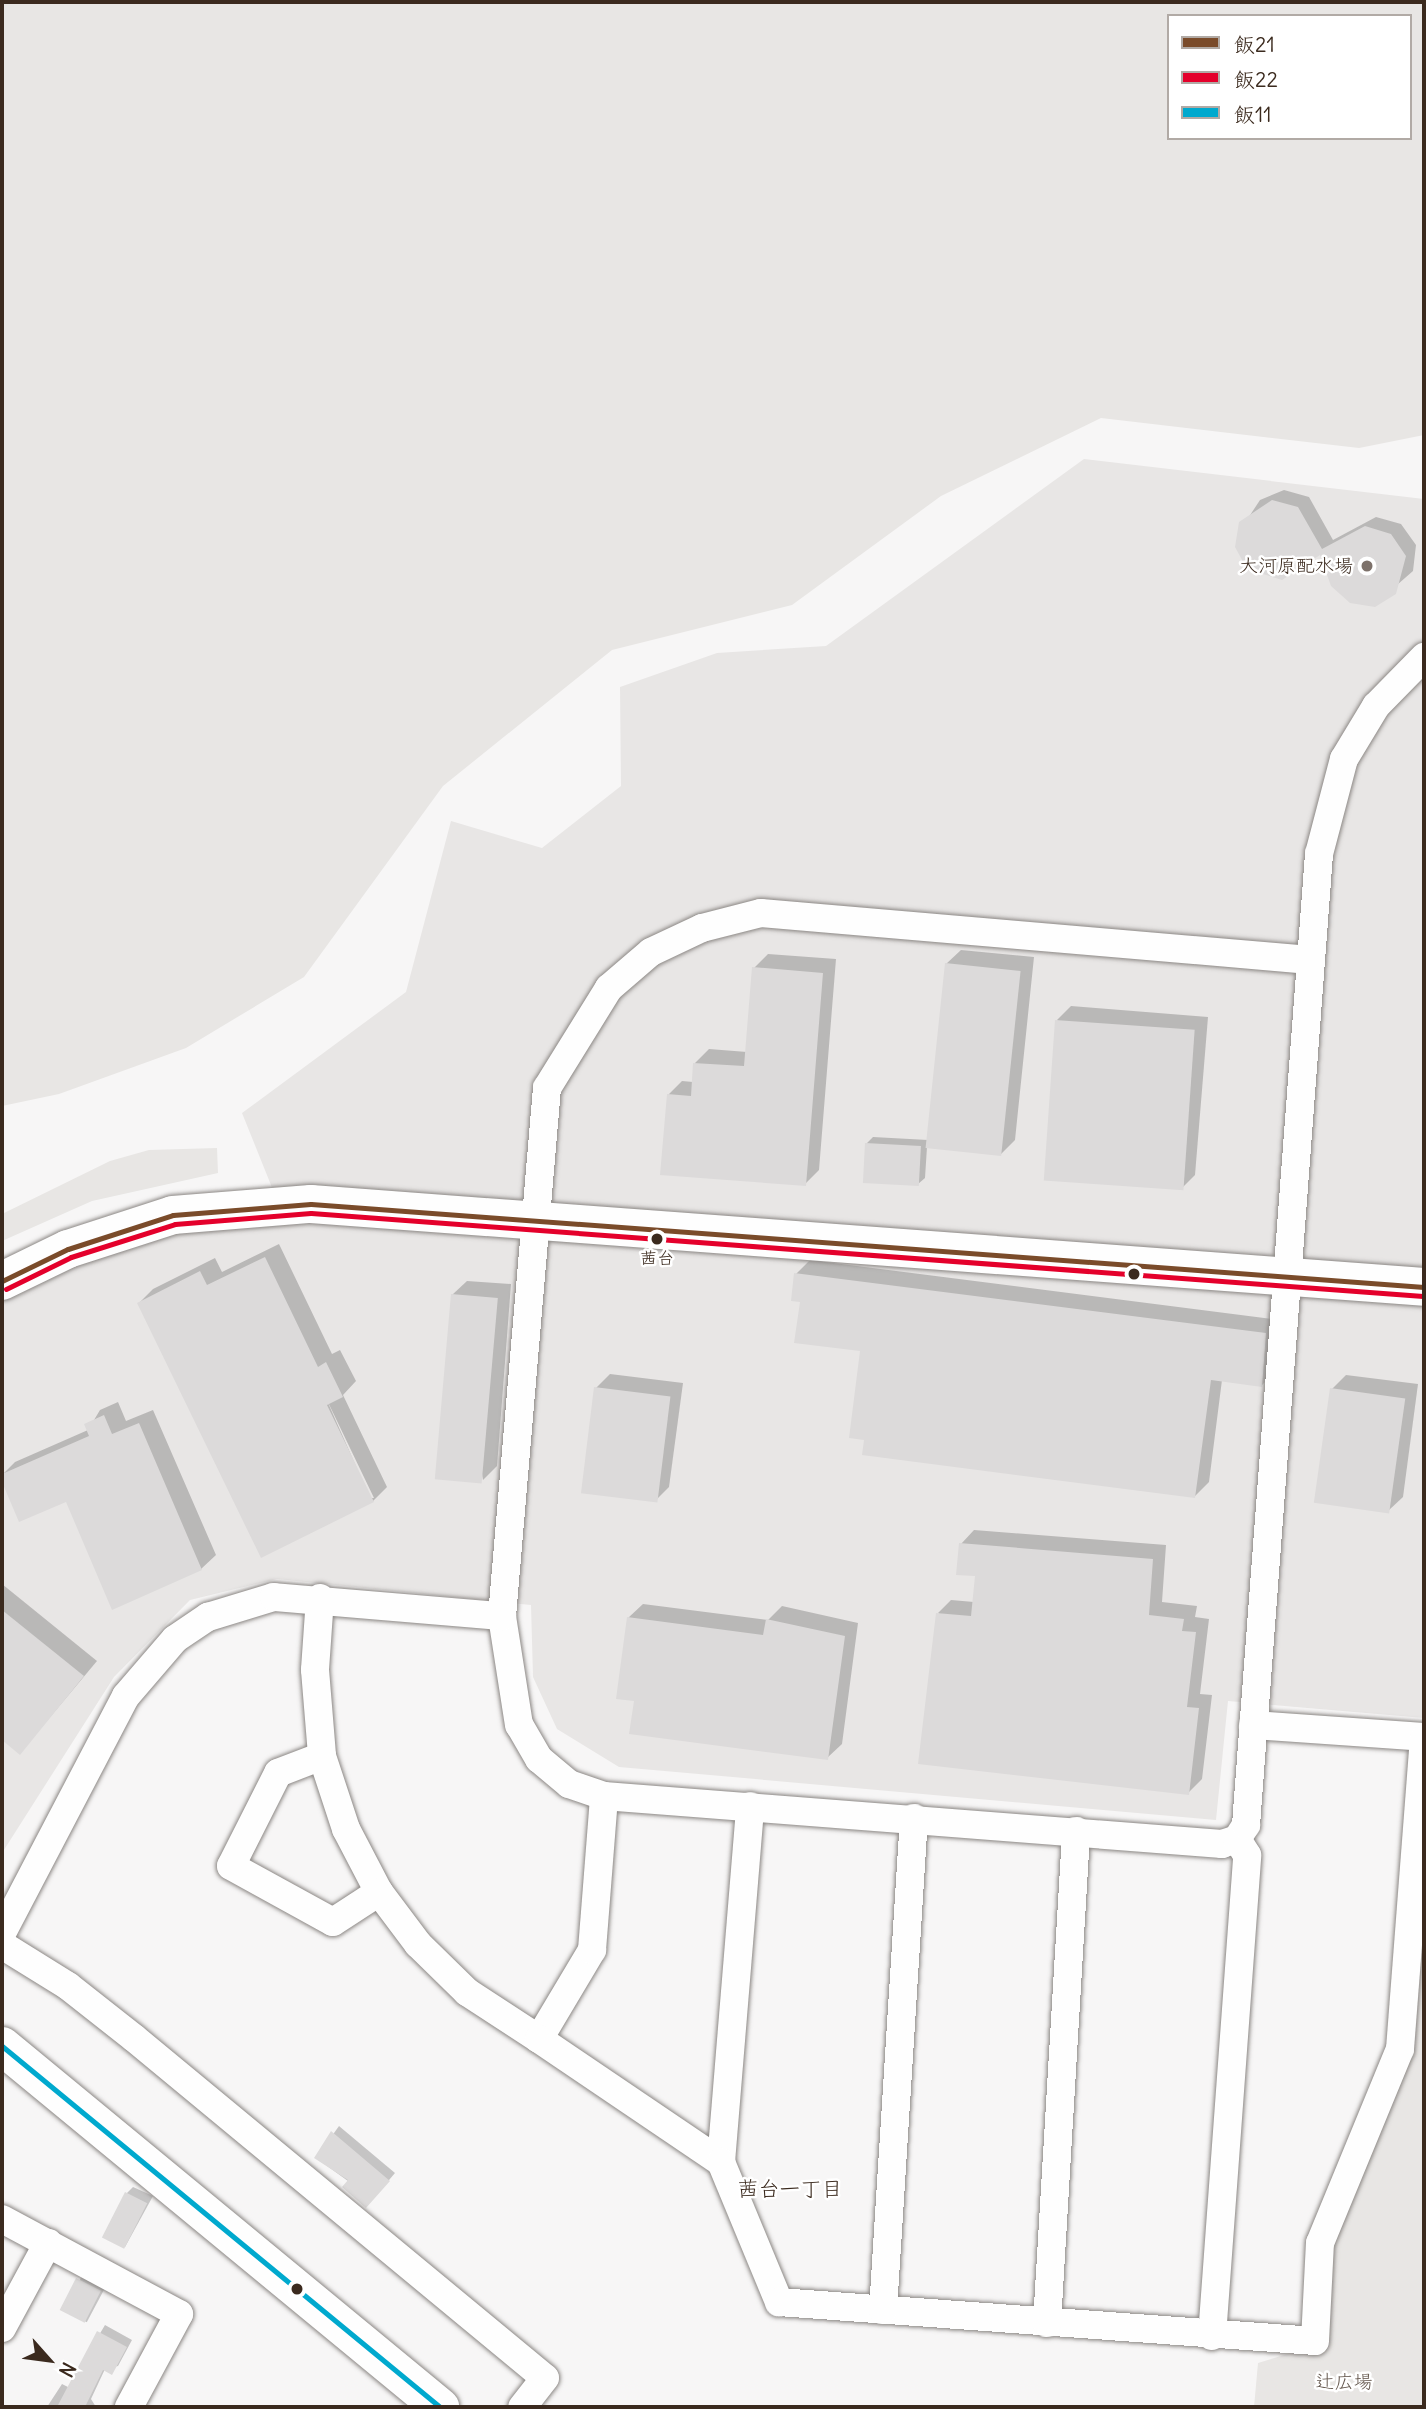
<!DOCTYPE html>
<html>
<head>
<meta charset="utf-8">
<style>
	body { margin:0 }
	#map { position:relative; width:1426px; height:2409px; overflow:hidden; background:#f7f6f6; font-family:Delius,"Klee One",sans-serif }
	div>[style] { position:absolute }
	.built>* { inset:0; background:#e8e6e5 }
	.green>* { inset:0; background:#e8e6e4 }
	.shadow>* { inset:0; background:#0003; transform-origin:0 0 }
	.building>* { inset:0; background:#dcdada; transform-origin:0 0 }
	.roads { filter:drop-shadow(0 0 2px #8b8784) drop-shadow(0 0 2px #8b8784) }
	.street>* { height:28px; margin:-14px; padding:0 14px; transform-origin:14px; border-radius:14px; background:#fefefe }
	.secondary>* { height:38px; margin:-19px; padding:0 19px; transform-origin:19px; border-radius:19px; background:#fefefe }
	.primary>* { height:38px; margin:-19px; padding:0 19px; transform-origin:19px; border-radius:19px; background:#fefefe }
	.bus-1>* { height:5px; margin:-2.5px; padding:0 2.5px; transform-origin:2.5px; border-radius:2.5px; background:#7a4b2a }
	.bus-2>* { height:5px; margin:-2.5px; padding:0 2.5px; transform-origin:2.5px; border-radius:2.5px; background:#e4002b }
	.bus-3>* { height:5px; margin:-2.5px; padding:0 2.5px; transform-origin:2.5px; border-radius:2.5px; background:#00a9ce }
	.dots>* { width:19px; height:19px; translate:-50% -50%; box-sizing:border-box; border:4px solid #fff; border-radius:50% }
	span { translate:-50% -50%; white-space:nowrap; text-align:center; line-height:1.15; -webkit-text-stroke:5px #fff; paint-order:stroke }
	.bus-label { font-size:17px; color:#3b2a1e }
	.poi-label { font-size:19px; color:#3b2a1e }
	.right { translate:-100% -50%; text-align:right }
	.park-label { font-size:19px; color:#63564c }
	.neighbourhood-label { font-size:21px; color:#3b2a1e }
	.frame { position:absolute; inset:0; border:4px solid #3b2a1e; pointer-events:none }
	.legend { position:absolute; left:1167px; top:14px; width:245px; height:126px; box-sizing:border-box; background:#fff; border:2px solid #b1aaa5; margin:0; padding:9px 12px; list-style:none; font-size:21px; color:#3b2a1e }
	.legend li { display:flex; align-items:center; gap:14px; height:35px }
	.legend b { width:35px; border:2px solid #b1aaa5 }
	.north { position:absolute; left:14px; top:2325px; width:70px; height:70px; -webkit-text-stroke:5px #fff; paint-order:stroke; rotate:118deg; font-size:19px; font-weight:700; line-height:28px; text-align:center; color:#3b2a1e }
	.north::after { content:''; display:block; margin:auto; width:24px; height:32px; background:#3b2a1e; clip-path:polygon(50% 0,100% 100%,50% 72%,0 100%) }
</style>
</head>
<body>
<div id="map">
	<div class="built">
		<div style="clip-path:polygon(1084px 459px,1424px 499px,1424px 1718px,1228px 1701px,1216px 1820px,619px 1767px,557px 1729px,533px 1677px,531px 1605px,277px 1579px,190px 1600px,114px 1677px,2px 1853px,2px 1296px,146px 1231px,281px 1210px,242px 1113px,406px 992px,451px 821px,542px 848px,621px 786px,620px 687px,717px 653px,826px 646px)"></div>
	</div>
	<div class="green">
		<div style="clip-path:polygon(evenodd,2px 2px,1424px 2px,1424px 435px,1359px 448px,1101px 418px,941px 496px,792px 605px,612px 650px,443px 786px,304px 977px,186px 1048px,59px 1094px,2px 1106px,2px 2px,1169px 16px,1410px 16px,1410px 138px,1169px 138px,1169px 16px)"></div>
		<div style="clip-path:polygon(217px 1148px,218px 1173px,92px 1201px,2px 1241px,2px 1214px,110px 1161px,149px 1150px)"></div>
		<div style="clip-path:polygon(1424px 1874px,1424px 2407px,1254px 2407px,1258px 2363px,1294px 2352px,1370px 2152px)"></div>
	</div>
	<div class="shadow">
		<div style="clip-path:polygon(1284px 490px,1309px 497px,1333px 540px,1376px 517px,1401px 524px,1416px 545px,1413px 571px,1374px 605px,1321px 552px,1248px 568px,1237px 535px,1260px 500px)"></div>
		<div style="clip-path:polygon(961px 950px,1034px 957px,1015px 1140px,1001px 1154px,927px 1147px,925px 1178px,918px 1184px,866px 1144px,873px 1137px,928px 1140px,946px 964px)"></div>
		<div style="clip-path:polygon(768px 954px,836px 959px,819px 1170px,805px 1184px,668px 1095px,682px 1081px,693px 1082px,695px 1063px,709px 1049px,747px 1052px,754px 968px)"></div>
		<div style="clip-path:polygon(1071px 1006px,1208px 1017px,1195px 1175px,1181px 1189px,1057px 1020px)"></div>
		<div style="clip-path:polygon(evenodd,279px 1244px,332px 1354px,340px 1350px,356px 1381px,343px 1395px,387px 1487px,373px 1501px,139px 1303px,153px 1289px,215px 1258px,222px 1272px,279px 1244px,325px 1396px,374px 1498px,370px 1498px,325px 1396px)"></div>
		<div style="clip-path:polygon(810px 1260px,1280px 1320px,1276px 1371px,1262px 1385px,1222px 1380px,1209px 1482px,1195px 1496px,866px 1439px,862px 1350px,802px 1301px,796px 1274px)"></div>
		<div style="clip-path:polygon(467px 1281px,511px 1284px,497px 1466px,483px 1480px,452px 1295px)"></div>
		<div style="clip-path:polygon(610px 1374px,683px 1383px,669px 1487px,655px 1501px,596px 1388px)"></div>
		<div style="clip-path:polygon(1346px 1375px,1418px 1384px,1403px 1497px,1388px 1511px,1332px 1389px)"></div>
		<div style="clip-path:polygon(118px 1402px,126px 1421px,153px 1410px,216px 1555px,201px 1569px,67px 1500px,20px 1520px,2px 1475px,15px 1462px,88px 1430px,100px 1410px)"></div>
		<div style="clip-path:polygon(974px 1530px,1166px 1545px,1162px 1602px,1197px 1606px,1195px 1617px,1209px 1619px,1200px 1694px,1212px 1695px,1202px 1779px,1188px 1793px,938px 1613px,951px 1600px,974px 1602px,977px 1575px,961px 1544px)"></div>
		<div style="clip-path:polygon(2px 1584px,97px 1661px,20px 1753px,2px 1738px)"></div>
		<div style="clip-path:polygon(643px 1604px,768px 1620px,782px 1606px,858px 1623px,842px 1744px,827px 1758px,628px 1618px)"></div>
		<div style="clip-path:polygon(339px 2126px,395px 2173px,373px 2199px,316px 2158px)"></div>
		<div style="clip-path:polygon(133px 2187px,153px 2196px,125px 2247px,126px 2194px)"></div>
		<div style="left:84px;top:2272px;width:26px;height:43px;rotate:28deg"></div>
		<div style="clip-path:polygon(105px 2325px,132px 2340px,118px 2366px,105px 2369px,91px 2399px,96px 2407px,47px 2407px,62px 2384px,68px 2387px)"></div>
	</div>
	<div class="building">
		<div style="clip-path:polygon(1272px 500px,1298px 507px,1322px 549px,1365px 526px,1391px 534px,1406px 556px,1396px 594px,1375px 607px,1350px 603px,1331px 586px,1320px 555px,1282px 580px,1247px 569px,1235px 547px,1239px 522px)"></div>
		<div style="left:945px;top:963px;width:76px;height:186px;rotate:6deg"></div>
		<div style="clip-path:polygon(752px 967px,823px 973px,806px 1186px,660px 1175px,667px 1094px,691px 1096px,693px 1063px,744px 1066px)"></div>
		<div style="left:1055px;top:1020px;width:140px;height:161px;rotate:4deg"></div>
		<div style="left:865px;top:1143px;width:56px;height:40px;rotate:3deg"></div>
		<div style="clip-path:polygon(265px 1257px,318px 1367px,326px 1362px,343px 1397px,327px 1405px,374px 1502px,261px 1558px,137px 1303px,200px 1271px,207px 1285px)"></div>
		<div style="clip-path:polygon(794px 1273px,1266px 1333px,1262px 1387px,1211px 1380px,1195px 1498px,862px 1455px,864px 1440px,849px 1438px,860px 1351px,794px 1343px,800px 1302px,791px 1301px)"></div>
		<div style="left:451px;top:1294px;width:47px;height:186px;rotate:5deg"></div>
		<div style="left:594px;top:1387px;width:77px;height:107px;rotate:7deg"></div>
		<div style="left:1330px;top:1388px;width:76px;height:116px;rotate:8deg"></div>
		<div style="clip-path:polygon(104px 1415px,112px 1434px,139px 1423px,202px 1570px,112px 1610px,66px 1502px,19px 1522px,2px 1482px,2px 1474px,89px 1436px,84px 1424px)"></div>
		<div style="clip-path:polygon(959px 1543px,1153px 1559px,1149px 1615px,1184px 1619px,1182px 1631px,1196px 1632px,1187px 1707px,1199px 1708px,1189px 1795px,918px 1764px,936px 1613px,971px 1616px,975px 1576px,956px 1575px)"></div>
		<div style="clip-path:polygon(2px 1610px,84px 1676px,20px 1755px,2px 1740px)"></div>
		<div style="clip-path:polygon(627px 1617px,763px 1635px,766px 1619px,845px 1636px,828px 1760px,629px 1734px,634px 1701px,616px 1699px)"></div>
		<div style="clip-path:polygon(331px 2131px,390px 2181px,366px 2208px,342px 2187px,348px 2180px,314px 2158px)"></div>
		<div style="left:125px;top:2192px;width:25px;height:51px;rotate:27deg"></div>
		<div style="left:76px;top:2278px;width:28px;height:36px;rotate:27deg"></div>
		<div style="clip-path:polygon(97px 2331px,127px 2347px,112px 2375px,103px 2370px,85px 2407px,57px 2407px)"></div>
	</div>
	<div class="roads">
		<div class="street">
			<div style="left:320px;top:1598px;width:72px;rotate:94deg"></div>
			<div style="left:315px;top:1670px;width:86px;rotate:85.3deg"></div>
			<div style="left:322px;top:1756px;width:77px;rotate:71.8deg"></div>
			<div style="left:346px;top:1829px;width:71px;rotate:62.4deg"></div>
			<div style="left:379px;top:1892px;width:65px;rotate:53.1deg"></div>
			<div style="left:418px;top:1944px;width:69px;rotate:44.4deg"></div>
			<div style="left:467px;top:1992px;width:86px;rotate:33.1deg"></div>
			<div style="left:539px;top:2039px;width:104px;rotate:-59.2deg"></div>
			<div style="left:592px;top:1950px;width:154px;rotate:-85.5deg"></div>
			<div style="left:1253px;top:1725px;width:171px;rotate:4deg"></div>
			<div style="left:322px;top:1756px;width:47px;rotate:158.9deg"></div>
			<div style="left:278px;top:1773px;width:104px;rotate:116.8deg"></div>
			<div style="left:231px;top:1866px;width:116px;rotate:28.8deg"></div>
			<div style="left:333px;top:1922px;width:55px;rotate:-33.1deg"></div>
			<div style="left:1237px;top:1839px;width:16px;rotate:162deg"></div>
			<div style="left:1222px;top:1844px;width:620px;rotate:-175.56deg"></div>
			<div style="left:604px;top:1796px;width:37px;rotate:-161deg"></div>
			<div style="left:569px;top:1784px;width:39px;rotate:-140deg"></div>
			<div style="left:539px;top:1759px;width:39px;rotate:-120deg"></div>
			<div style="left:519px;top:1725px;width:110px;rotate:-98.9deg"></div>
			<div style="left:502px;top:1616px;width:530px;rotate:-85.13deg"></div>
			<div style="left:547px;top:1088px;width:118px;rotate:-58.2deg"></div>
			<div style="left:609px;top:988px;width:55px;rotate:-40.6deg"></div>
			<div style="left:651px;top:952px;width:56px;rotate:-25.2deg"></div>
			<div style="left:702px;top:928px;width:61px;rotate:-14.3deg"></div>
			<div style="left:761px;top:913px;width:551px;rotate:4.89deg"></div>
			<div style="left:2px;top:1933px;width:267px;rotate:-62.4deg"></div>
			<div style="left:126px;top:1696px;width:75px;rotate:-49.3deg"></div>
			<div style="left:175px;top:1639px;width:40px;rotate:-34deg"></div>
			<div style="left:208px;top:1617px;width:69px;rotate:-16.9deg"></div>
			<div style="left:274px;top:1597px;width:229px;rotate:4.8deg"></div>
			<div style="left:2px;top:1945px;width:78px;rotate:31.8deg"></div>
			<div style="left:68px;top:1986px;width:84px;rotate:38.2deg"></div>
			<div style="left:134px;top:2038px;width:533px;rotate:39.6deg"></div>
			<div style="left:545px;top:2378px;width:37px;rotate:128deg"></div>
			<div style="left:539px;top:2039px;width:220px;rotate:34.1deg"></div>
			<div style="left:721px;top:2162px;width:357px;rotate:-85.3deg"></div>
			<div style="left:721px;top:2162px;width:152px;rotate:67.5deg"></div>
			<div style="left:779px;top:2302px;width:537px;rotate:4.16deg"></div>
			<div style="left:1315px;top:2341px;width:98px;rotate:-87.1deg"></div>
			<div style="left:1320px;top:2243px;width:210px;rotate:-67.6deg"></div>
			<div style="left:1400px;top:2049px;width:311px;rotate:-85.6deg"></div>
			<div style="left:2px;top:2219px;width:201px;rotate:28.2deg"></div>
			<div style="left:179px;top:2314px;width:106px;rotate:118.3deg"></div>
			<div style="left:883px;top:2310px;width:493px;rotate:-86.4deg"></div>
			<div style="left:1047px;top:2323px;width:493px;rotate:-86.6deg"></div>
			<div style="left:2px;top:2328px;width:97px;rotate:-61.6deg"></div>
			<div style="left:1212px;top:2336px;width:482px;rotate:-85.8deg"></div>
			<div style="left:1247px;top:1855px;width:19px;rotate:-122deg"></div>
			<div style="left:1237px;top:1839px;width:17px;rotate:-57deg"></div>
			<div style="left:1246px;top:1825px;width:974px;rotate:-85.7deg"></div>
			<div style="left:1319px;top:854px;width:98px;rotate:-75.3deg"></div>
			<div style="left:1344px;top:759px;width:62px;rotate:-58.9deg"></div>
			<div style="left:1376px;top:706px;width:69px;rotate:-45.6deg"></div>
		</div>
		<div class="secondary">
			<div style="left:2px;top:1281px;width:73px;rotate:-25.9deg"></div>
			<div style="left:68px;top:1249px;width:110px;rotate:-17.9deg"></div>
			<div style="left:173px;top:1215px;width:138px;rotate:-4.6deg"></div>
			<div style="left:311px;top:1204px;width:1116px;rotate:4.26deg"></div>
		</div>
		<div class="primary">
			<div style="left:2px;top:2046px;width:568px;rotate:39.5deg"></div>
		</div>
	</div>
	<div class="bus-1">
		<div style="left:2px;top:1281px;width:73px;rotate:-25.9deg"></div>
		<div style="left:68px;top:1249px;width:110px;rotate:-17.9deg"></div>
		<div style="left:173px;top:1215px;width:138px;rotate:-4.6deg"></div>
		<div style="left:311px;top:1204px;width:1116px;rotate:4.26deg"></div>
	</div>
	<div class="bus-2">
		<div style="left:6px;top:1289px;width:72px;rotate:-26.2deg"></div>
		<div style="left:71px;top:1257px;width:109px;rotate:-17.6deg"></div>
		<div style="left:175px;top:1224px;width:136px;rotate:-4.6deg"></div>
		<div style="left:311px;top:1213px;width:1115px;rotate:4.27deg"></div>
	</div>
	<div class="bus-3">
		<div style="left:2px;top:2046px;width:568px;rotate:39.5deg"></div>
	</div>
	<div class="dots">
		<div style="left:1367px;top:566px;background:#7d716a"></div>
		<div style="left:657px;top:1239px;background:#3b2a1e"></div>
		<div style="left:1134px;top:1274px;background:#3b2a1e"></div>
		<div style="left:297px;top:2289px;background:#3b2a1e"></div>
	</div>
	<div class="bus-label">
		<span style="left:657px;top:1259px">茜台</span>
	</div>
	<div class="poi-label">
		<span class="right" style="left:1353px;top:566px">大河原配水場</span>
	</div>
	<div class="park-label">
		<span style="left:1344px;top:2382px">辻広場</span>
	</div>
	<div class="neighbourhood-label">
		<span style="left:790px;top:2189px">茜台一丁目</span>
	</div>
	<div class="frame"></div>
	<ul class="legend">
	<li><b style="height:9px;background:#7a4b2a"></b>飯21</li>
	<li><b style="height:9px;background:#e4002b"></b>飯22</li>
	<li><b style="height:9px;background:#00a9ce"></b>飯11</li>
	</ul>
	<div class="north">N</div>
</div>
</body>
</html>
